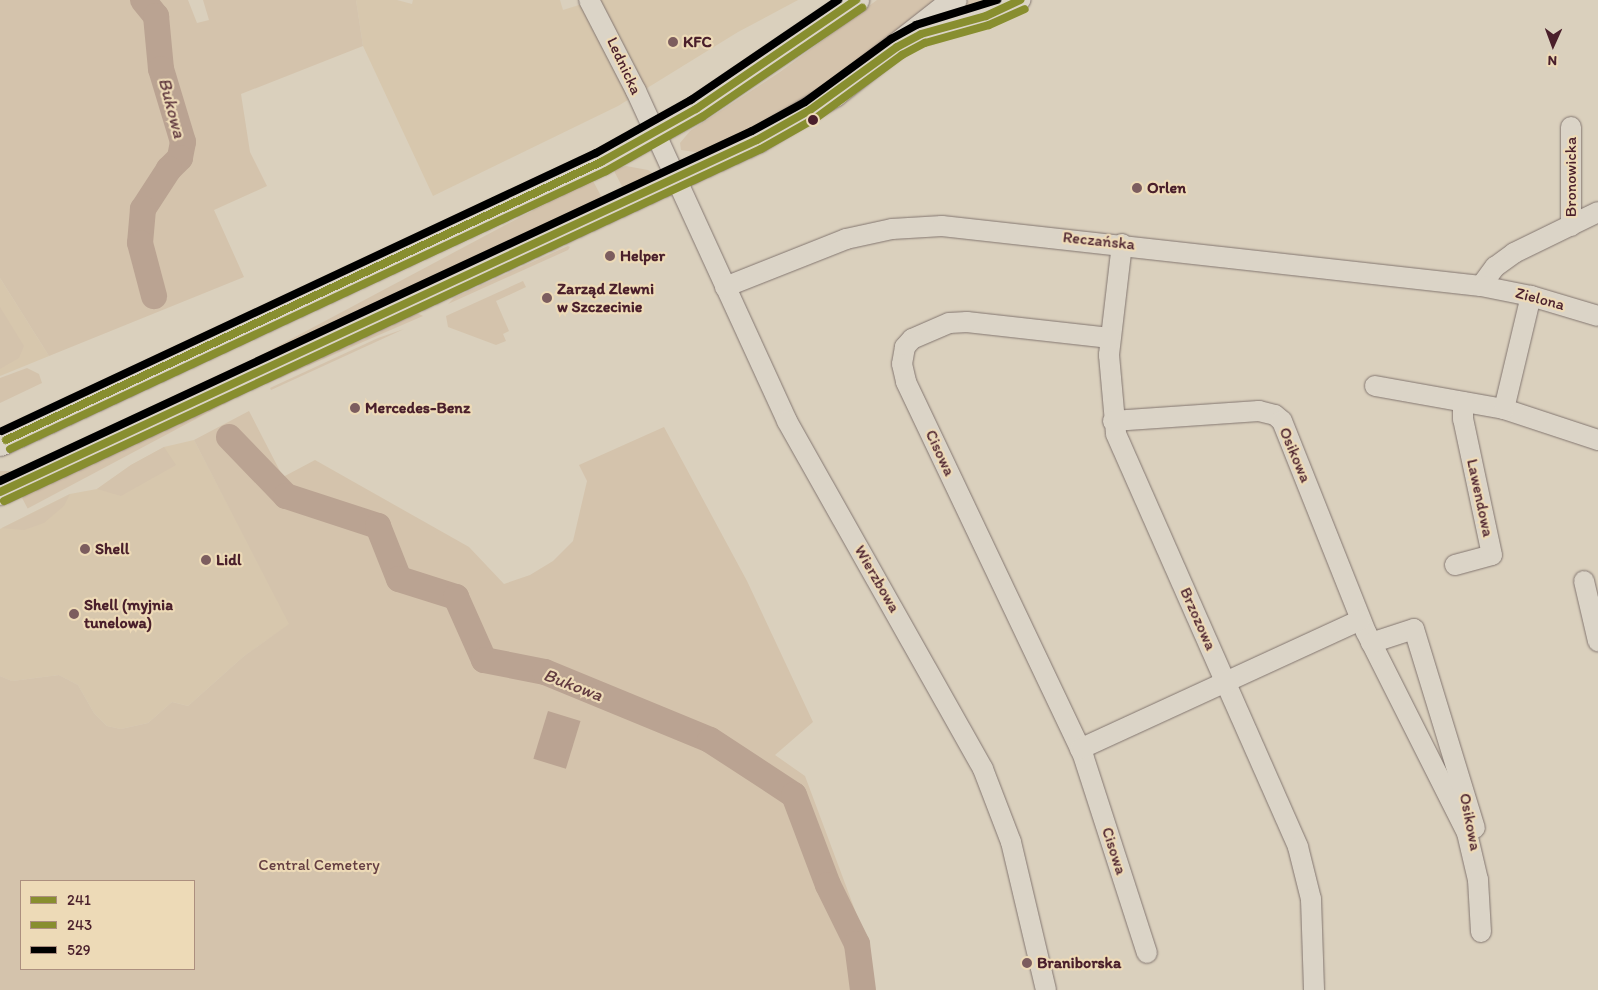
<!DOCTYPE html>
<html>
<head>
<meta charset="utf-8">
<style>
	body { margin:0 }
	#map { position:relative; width:1598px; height:990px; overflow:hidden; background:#dad0bd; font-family:Itim,sans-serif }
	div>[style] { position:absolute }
	.built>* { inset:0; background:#d7c7ad }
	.green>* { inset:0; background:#d4c3ac; transform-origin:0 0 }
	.water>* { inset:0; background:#baa392; transform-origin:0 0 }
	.river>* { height:26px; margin:-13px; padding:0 13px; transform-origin:13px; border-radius:13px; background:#baa392 }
	.roads { filter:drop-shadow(0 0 1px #837670) drop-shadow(0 0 1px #837670) }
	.minor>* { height:20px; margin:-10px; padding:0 10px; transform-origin:10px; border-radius:10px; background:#dbd4c7 }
	.major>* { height:25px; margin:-12.5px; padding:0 12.5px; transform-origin:12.5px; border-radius:12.5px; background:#dbd4c7 }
	.bus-1>* { height:8px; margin:-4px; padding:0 4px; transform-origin:4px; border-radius:4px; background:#888e2f }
	.bus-2>* { height:8px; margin:-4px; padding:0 4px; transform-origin:4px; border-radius:4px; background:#888e2f }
	.bus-3>* { height:8px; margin:-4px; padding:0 4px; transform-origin:4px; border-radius:4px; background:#000 }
	.dots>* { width:14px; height:14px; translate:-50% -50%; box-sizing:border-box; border:2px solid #eddab7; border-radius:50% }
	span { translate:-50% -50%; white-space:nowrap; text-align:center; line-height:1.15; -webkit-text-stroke:4.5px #eddab7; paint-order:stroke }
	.poi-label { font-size:16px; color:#4a1f2b; font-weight:700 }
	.left { translate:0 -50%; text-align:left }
	.street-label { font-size:16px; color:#4a1f2b }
	.park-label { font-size:16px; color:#653e42 }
	.water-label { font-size:18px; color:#623b40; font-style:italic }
	.legend { position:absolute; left:20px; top:880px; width:175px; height:90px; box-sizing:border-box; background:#eddab7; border:1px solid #ac8f7f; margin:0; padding:6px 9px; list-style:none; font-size:15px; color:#4a1f2b }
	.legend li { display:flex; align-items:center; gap:10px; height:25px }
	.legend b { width:25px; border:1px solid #ac8f7f }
	.north { position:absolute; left:1528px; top:20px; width:50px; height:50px; -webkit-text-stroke:4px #eddab7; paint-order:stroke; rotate:182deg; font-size:14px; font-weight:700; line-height:20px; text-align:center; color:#4a1f2b }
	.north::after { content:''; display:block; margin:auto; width:18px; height:22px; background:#4a1f2b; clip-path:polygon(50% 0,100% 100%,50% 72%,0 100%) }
</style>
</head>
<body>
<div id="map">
	<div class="built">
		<div style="clip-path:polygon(356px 0,397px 0,412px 4px,413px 0,560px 0,563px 10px,595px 0,798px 0,738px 32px,618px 106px,433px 196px,363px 46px)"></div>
		<div style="clip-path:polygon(0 278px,49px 356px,0 376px)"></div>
		<div style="clip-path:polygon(194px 440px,290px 624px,244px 656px,188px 706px,172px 702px,148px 723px,121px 729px,107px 726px,94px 713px,78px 685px,59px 675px,12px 681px,0 676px,0 529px,70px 494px,97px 489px,131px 465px,164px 447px)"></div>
	</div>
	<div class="green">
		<div style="clip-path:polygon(0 0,188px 0,197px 23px,209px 20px,203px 0,356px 0,363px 46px,241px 94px,250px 152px,267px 186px,214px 210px,244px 277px,49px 356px,0 278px)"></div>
		<div style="clip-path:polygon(877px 0,941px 0,840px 81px,708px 154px,681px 150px,680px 143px,690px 131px,780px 72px)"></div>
		<div style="clip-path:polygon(970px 0,1001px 0,1001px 4px,944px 20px)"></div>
		<div style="clip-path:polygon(626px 166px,648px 170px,656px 176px,625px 192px,613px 169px)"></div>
		<div style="left:592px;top:179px;width:26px;height:653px;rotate:62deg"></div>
		<div style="clip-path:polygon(568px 246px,570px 247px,568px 250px,448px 304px,455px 297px)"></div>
		<div style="clip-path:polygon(523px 281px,526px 287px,496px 301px,509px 331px,503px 334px,506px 341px,496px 345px,448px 327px,446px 316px)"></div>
		<div style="clip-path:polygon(0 307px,24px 346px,19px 358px,0 369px)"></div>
		<div style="clip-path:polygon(417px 313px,423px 316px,268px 383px,270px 378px)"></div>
		<div style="clip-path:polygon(404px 329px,271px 390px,270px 388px,378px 338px)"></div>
		<div style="clip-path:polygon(27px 368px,39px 374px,42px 383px,0 403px,0 378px)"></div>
		<div style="clip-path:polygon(236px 393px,245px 393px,156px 434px,97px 469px,102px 458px)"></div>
		<div style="clip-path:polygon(evenodd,249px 411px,283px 477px,315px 460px,469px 547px,504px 584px,530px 575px,553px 561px,573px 541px,587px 481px,579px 465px,664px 427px,747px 581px,813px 722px,775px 755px,805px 776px,868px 945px,870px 979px,874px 990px,0 990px,0 676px,12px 681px,59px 675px,78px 685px,94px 713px,107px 726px,121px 729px,148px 723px,172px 702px,188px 706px,244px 656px,289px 624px,194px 440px,249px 411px,21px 881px,194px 881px,194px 969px,21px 969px,21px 881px)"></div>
		<div style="clip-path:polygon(164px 447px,176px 465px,121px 496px,97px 489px,131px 465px)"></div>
		<div style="left:71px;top:471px;width:6px;height:79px;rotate:90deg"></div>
		<div style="clip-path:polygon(70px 494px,64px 506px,44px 523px,24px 530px,2px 528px)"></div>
	</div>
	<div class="water">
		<div style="left:548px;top:711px;width:34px;height:50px;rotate:17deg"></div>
	</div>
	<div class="river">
		<div style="left:143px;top:0;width:21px;rotate:51deg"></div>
		<div style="left:156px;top:16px;width:53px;rotate:84.6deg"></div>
		<div style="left:161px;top:69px;width:76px;rotate:73.2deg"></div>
		<div style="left:183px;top:142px;width:16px;rotate:101deg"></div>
		<div style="left:180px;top:158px;width:16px;rotate:135deg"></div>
		<div style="left:169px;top:169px;width:48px;rotate:123deg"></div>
		<div style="left:143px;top:209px;width:34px;rotate:95deg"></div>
		<div style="left:140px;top:243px;width:55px;rotate:75.2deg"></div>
		<div style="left:229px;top:437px;width:82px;rotate:46deg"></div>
		<div style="left:286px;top:496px;width:97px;rotate:18.1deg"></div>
		<div style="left:378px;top:526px;width:57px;rotate:68.4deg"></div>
		<div style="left:399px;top:579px;width:60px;rotate:17.5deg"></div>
		<div style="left:456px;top:597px;width:69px;rotate:66deg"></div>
		<div style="left:484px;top:660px;width:62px;rotate:11.1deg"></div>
		<div style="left:545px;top:672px;width:178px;rotate:22.4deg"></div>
		<div style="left:710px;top:740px;width:100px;rotate:33.2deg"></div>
		<div style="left:794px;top:795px;width:96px;rotate:69.3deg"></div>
		<div style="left:828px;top:885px;width:66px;rotate:63.8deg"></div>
		<div style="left:857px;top:944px;width:46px;rotate:82.6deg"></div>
	</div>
	<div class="roads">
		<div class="minor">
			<div style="left:589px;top:0;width:102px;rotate:62.7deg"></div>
			<div style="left:636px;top:91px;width:363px;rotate:65.4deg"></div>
			<div style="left:787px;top:421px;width:399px;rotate:60.6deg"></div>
			<div style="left:983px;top:769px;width:78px;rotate:69deg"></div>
			<div style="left:1011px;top:842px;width:152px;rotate:76.7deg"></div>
			<div style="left:913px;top:38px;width:76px;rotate:-16.8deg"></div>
			<div style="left:986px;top:16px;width:38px;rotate:-25deg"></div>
			<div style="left:1571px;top:226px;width:99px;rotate:-90deg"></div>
			<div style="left:1122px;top:244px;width:112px;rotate:96.7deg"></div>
			<div style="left:1109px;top:355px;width:79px;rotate:84.9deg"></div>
			<div style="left:1116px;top:434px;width:451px;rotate:66.2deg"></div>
			<div style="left:1298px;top:847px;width:54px;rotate:76deg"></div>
			<div style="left:1311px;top:899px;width:91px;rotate:88.1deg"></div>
			<div style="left:1481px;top:286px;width:24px;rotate:-54deg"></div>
			<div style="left:1495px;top:267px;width:24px;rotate:-36deg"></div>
			<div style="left:1514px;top:253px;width:93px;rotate:-26deg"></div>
			<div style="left:725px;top:287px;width:130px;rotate:-21.6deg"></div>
			<div style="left:846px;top:239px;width:47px;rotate:-12.3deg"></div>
			<div style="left:892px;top:229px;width:50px;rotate:-3.4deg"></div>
			<div style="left:942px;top:226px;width:542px;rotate:6.35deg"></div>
			<div style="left:1481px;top:286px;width:51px;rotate:11.3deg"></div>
			<div style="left:1531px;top:296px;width:70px;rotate:16.6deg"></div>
			<div style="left:1110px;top:338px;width:144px;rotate:-173.6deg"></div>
			<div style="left:967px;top:322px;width:18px;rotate:177deg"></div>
			<div style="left:949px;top:323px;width:40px;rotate:156.6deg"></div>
			<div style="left:912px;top:339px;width:11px;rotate:131deg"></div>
			<div style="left:905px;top:347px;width:17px;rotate:100deg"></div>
			<div style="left:902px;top:364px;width:18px;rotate:77deg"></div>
			<div style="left:906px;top:382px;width:413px;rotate:64.6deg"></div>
			<div style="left:1083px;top:755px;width:208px;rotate:72.1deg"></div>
			<div style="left:1375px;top:386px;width:131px;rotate:10.1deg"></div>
			<div style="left:1504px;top:409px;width:99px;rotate:18.3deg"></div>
			<div style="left:1504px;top:409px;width:116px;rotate:-76.6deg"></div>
			<div style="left:1113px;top:421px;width:146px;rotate:-3.9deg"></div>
			<div style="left:1259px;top:411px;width:16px;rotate:14deg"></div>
			<div style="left:1275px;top:415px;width:9px;rotate:41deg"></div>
			<div style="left:1282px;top:421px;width:227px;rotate:68.3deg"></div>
			<div style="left:1366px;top:632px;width:225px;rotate:63.3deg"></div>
			<div style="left:1467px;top:833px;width:48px;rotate:76.8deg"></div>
			<div style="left:1478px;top:880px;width:52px;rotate:86.7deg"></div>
			<div style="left:1455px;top:565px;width:38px;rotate:-15deg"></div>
			<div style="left:1492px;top:555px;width:139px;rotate:-102deg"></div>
			<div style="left:1463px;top:419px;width:17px;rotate:-90deg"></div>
			<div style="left:1584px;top:581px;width:62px;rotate:76.9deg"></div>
			<div style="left:1371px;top:643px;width:45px;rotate:-18deg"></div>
			<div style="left:1414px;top:629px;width:208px;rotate:73deg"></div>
			<div style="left:1080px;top:749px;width:308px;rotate:-24.7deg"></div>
		</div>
		<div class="major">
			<div style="left:0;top:443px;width:663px;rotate:-25.06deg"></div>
			<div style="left:601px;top:162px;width:109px;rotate:-29.2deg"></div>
			<div style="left:696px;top:109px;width:194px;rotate:-34.3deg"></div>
			<div style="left:0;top:492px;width:835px;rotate:-24.94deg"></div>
			<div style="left:757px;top:140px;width:90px;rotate:-30.9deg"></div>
			<div style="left:834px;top:94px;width:152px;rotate:-38.1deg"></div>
		</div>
	</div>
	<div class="bus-1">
		<div style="left:6px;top:440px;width:657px;rotate:-25.04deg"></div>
		<div style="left:601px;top:162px;width:109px;rotate:-29.2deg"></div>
		<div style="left:696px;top:109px;width:194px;rotate:-34.3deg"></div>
		<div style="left:0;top:492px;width:835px;rotate:-24.94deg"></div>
		<div style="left:757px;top:140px;width:61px;rotate:-29.5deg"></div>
		<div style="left:810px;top:110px;width:107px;rotate:-35.9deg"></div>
		<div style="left:897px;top:47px;width:27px;rotate:-28deg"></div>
		<div style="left:921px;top:34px;width:67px;rotate:-15.5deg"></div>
		<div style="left:986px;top:16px;width:38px;rotate:-25deg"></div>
	</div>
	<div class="bus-2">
		<div style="left:10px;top:449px;width:658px;rotate:-25.01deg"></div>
		<div style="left:606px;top:171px;width:110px;rotate:-29.4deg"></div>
		<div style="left:702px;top:117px;width:194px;rotate:-34.3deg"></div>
		<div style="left:4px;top:501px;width:835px;rotate:-24.94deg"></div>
		<div style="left:761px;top:149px;width:63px;rotate:-29.4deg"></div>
		<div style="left:816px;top:118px;width:107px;rotate:-36.2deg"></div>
		<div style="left:902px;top:55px;width:26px;rotate:-28deg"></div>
		<div style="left:925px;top:43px;width:66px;rotate:-15.7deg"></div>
		<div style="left:989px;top:25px;width:39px;rotate:-24deg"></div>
	</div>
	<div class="bus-3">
		<div style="left:2px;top:431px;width:656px;rotate:-25.08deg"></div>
		<div style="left:596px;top:153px;width:109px;rotate:-29.2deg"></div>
		<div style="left:691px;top:100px;width:178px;rotate:-34.2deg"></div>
		<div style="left:0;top:481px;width:829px;rotate:-24.96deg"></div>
		<div style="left:752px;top:131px;width:60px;rotate:-28.7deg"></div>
		<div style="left:805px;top:102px;width:107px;rotate:-36.2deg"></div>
		<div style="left:891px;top:39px;width:29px;rotate:-29deg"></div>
		<div style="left:916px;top:25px;width:85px;rotate:-17.2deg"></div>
	</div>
	<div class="dots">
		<div style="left:673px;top:42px;background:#7c5d5e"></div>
		<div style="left:813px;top:120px;background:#4a1f2b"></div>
		<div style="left:1137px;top:188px;background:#7c5d5e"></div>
		<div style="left:610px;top:256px;background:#7c5d5e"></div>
		<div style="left:547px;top:298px;background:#7c5d5e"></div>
		<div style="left:355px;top:408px;background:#7c5d5e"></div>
		<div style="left:85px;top:549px;background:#7c5d5e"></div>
		<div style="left:206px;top:560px;background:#7c5d5e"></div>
		<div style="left:74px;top:614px;background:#7c5d5e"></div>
		<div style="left:1027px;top:963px;background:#7c5d5e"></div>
	</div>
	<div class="poi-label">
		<span class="left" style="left:683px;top:42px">KFC</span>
		<span class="left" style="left:1147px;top:188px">Orlen</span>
		<span class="left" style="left:620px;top:256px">Helper</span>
		<span class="left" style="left:557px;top:298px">Zarząd Zlewni<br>w Szczecinie</span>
		<span class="left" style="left:365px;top:408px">Mercedes-Benz</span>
		<span class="left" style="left:95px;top:549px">Shell</span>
		<span class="left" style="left:216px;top:560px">Lidl</span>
		<span class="left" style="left:84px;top:614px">Shell (myjnia<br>tunelowa)</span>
		<span class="left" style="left:1037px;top:963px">Braniborska</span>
	</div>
	<div class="street-label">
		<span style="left:624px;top:66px;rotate:65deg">Lednicka</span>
		<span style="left:1571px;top:177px;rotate:-90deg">Bronowicka</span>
		<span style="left:1099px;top:241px;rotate:6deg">Reczańska</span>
		<span style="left:1540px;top:299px;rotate:15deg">Zielona</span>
		<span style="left:940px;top:453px;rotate:65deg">Cisowa</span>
		<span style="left:1295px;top:455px;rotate:67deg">Osikowa</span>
		<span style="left:1480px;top:498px;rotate:78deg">Lawendowa</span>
		<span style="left:877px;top:579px;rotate:60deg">Wierzbowa</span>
		<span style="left:1198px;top:619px;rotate:66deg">Brzozowa</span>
		<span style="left:1470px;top:822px;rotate:79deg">Osikowa</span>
		<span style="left:1114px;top:851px;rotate:72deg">Cisowa</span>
	</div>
	<div class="park-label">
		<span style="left:319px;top:865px">Central Cemetery</span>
	</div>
	<div class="water-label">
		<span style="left:172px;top:108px;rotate:75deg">Bukowa</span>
		<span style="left:573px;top:685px;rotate:21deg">Bukowa</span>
	</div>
	<ul class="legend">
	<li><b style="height:6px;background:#888e2f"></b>241</li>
	<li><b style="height:6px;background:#888e2f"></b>243</li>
	<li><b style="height:6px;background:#000"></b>529</li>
	</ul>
	<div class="north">N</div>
</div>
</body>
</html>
